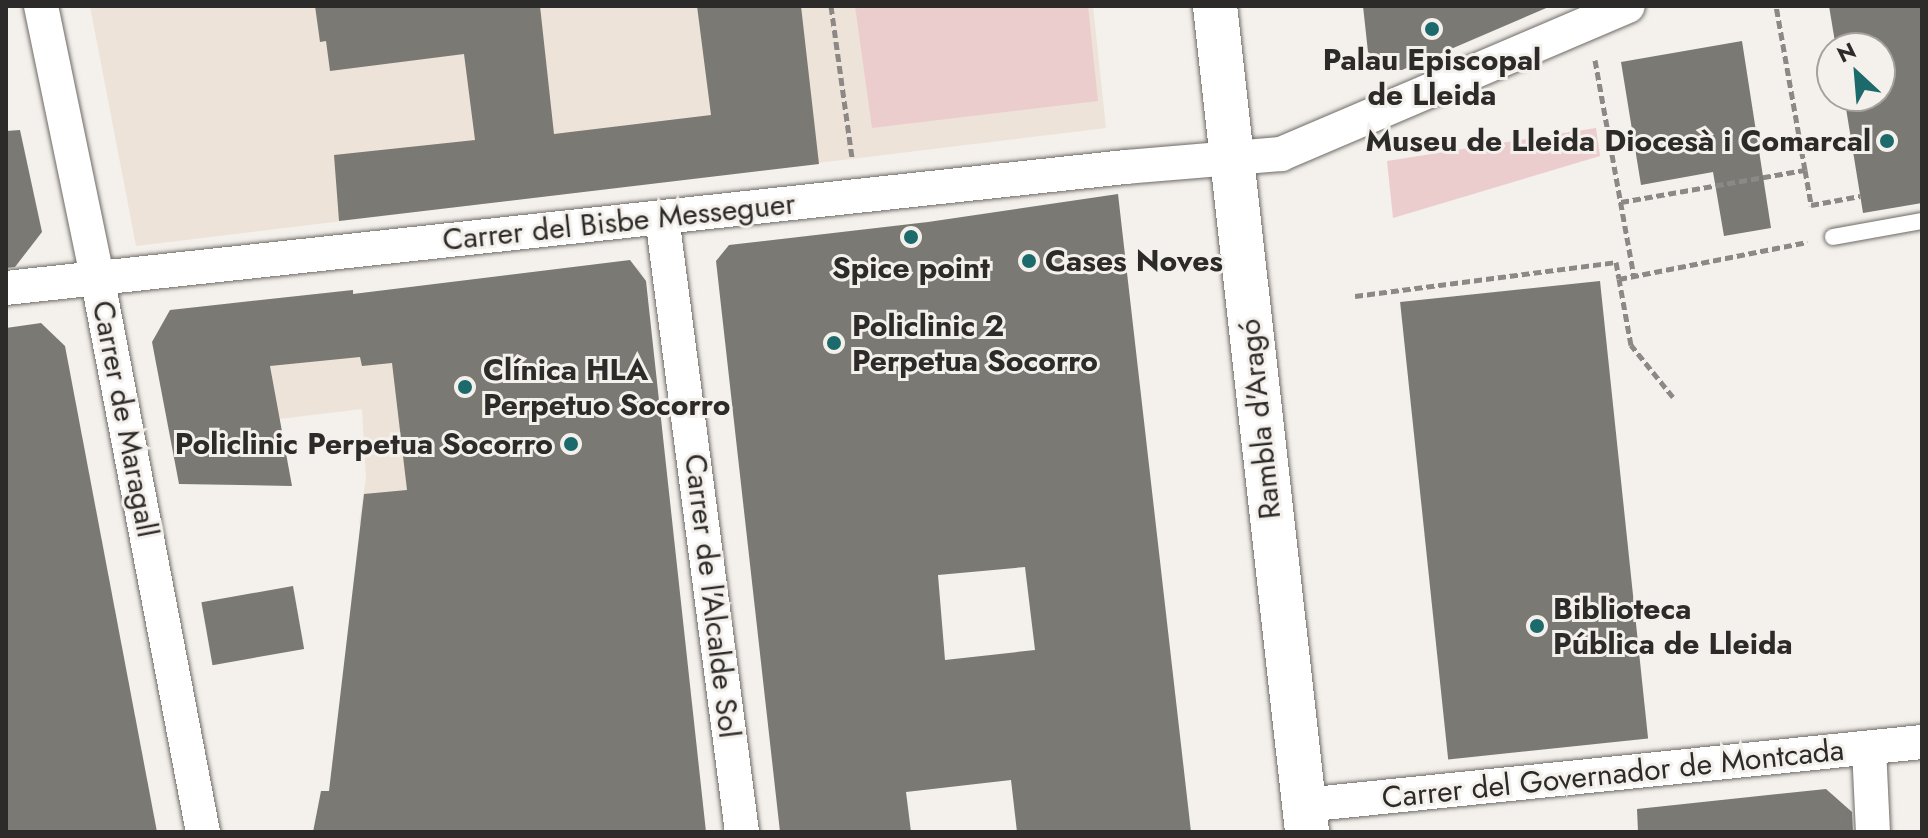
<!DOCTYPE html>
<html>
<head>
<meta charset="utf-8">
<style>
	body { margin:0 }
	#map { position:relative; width:1928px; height:838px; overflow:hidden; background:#f4f0ec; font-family:Jost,sans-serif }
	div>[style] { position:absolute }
	.built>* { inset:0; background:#ede3d9 }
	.green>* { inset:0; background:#eccdce }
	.building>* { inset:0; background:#7a7974; transform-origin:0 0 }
	.path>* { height:5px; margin-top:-2.5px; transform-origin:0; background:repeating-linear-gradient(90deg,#8b8885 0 8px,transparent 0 12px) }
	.roads { filter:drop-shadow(0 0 2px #6e6a66) drop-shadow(0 0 2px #6e6a66) }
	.lane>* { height:16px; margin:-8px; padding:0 8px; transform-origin:8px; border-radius:8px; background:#fff }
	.street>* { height:34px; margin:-17px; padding:0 17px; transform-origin:17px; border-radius:17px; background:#fff }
	.secondary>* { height:44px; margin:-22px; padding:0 22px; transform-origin:22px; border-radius:22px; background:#fff }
	.dots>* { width:22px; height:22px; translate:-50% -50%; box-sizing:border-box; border:4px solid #f4f0ec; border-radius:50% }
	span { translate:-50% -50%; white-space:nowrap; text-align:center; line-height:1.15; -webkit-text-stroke:6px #f4f0ec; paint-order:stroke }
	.poi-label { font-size:30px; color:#2d2b2a; font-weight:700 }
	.right { translate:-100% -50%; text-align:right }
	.left { translate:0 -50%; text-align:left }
	.street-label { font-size:30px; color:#2d2b2a }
	.frame { position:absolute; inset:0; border:8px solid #2d2b2a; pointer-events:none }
	.north { position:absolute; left:1816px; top:32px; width:80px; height:80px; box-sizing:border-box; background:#f4f0ec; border:2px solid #a4a19e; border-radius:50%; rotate:334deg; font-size:22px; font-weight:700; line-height:32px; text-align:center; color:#2d2b2a }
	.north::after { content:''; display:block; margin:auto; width:28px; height:36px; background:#1d6a6c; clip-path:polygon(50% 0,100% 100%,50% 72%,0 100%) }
</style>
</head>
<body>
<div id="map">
	<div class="built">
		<div style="clip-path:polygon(90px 6px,1093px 6px,1106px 128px,136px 246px)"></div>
		<div style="clip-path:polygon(627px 261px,639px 269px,646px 281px,401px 434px,411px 522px,359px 523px,366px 478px,362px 409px,279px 419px,270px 366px,237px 370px,230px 303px,353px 290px,354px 294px)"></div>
	</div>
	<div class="green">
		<div style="clip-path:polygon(855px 6px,1088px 6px,1098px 101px,872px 128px)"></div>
		<div style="clip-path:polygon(1596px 128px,1600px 156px,1393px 218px,1387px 161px)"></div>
	</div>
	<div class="building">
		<div style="clip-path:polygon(315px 6px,540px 6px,554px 134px,711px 115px,697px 6px,801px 6px,819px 164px,339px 221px,334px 155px,475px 140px,464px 54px,330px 71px,326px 41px,320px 42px)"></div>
		<div style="clip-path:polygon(1363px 6px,1551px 6px,1402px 70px,1394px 70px,1368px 52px)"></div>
		<div style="clip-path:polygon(1829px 6px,1922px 6px,1922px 203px,1863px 213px,1844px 96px,1880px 96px,1880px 48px,1836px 48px)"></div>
		<div style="clip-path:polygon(1742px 41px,1771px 228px,1724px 236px,1713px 172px,1641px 185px,1621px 62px)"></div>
		<div style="clip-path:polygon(20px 130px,42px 232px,15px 267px,6px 268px,6px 131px)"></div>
		<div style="clip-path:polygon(evenodd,1118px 194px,1191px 832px,1017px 832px,1011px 780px,906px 792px,911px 832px,780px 832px,716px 261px,729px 245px,928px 222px,1118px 194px,1025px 567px,1035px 650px,945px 660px,938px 575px,1025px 567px)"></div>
		<div style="clip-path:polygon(630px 260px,646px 281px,706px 832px,313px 832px,321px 791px,329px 791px,364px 494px,407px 490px,392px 363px,362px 366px,360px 357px,270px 366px,292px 486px,179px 484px,152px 342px,170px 310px,353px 290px,353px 294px)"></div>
		<div style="left:1600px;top:281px;width:460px;height:201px;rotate:84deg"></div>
		<div style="clip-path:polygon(41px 323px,65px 346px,157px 832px,6px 832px,6px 328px)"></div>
		<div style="left:293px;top:586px;width:64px;height:93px;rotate:80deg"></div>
		<div style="clip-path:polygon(1826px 789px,1852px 812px,1853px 832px,1638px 832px,1637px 809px)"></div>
	</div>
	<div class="path">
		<div style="left:831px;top:6px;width:153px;rotate:82.1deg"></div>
		<div style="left:1595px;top:60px;width:219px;rotate:79.8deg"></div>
		<div style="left:1805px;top:170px;width:36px;rotate:80deg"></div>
		<div style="left:1811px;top:205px;width:50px;rotate:-10.4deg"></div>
		<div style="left:1621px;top:202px;width:187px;rotate:-9.9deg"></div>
		<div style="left:1805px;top:170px;width:167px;rotate:-100deg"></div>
		<div style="left:1355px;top:296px;width:263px;rotate:-7.4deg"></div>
		<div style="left:1616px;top:262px;width:17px;rotate:80deg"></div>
		<div style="left:1673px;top:397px;width:67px;rotate:-128.9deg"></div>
		<div style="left:1631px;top:345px;width:67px;rotate:-100.3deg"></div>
		<div style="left:1619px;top:279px;width:192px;rotate:-11.1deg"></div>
	</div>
	<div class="roads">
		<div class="lane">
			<div style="left:1833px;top:237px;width:90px;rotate:-10.2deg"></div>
		</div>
		<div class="street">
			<div style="left:41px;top:6px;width:276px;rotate:78.3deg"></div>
			<div style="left:97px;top:276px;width:566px;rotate:79.21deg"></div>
			<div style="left:662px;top:217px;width:620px;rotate:82.59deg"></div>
			<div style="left:6px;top:288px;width:1127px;rotate:-6.17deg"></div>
			<div style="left:1126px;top:167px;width:156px;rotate:-4.8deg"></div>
			<div style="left:1281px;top:154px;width:377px;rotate:-23.1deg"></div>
			<div style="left:1869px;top:748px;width:84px;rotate:87.3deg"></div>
			<div style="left:1304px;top:805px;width:621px;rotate:-5.82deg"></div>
		</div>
		<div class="secondary">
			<div style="left:1215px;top:6px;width:831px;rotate:83.64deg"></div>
		</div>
	</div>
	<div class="dots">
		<div style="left:1432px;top:29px;background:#1d6a6c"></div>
		<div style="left:1887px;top:141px;background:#1d6a6c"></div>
		<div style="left:911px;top:237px;background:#1d6a6c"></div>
		<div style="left:1029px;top:261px;background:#1d6a6c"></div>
		<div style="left:834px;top:343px;background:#1d6a6c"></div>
		<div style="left:465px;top:387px;background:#1d6a6c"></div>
		<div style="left:571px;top:444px;background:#1d6a6c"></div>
		<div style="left:1537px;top:626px;background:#1d6a6c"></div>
	</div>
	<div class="poi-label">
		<span style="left:1432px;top:77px">Palau Episcopal<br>de Lleida</span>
		<span class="right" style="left:1871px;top:141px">Museu de Lleida Diocesà i Comarcal</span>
		<span class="left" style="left:1045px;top:261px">Cases Noves</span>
		<span style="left:911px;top:268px">Spice point</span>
		<span class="left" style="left:852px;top:343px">Policlinic 2<br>Perpetua Socorro</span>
		<span class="left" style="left:483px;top:387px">Clínica HLA<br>Perpetuo Socorro</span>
		<span class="right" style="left:553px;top:444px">Policlinic Perpetua Socorro</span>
		<span class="left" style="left:1553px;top:626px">Biblioteca<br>Pública de Lleida</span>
	</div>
	<div class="street-label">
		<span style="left:619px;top:222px;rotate:-6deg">Carrer del Bisbe Messeguer</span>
		<span style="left:125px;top:419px;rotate:79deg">Carrer de Maragall</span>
		<span style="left:1260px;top:419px;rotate:-96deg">Rambla d'Aragó</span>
		<span style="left:712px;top:596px;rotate:83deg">Carrer de l'Alcalde Sol</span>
		<span style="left:1613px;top:774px;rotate:-6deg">Carrer del Governador de Montcada</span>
	</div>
	<div class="frame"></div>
	<div class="north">N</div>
</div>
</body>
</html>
